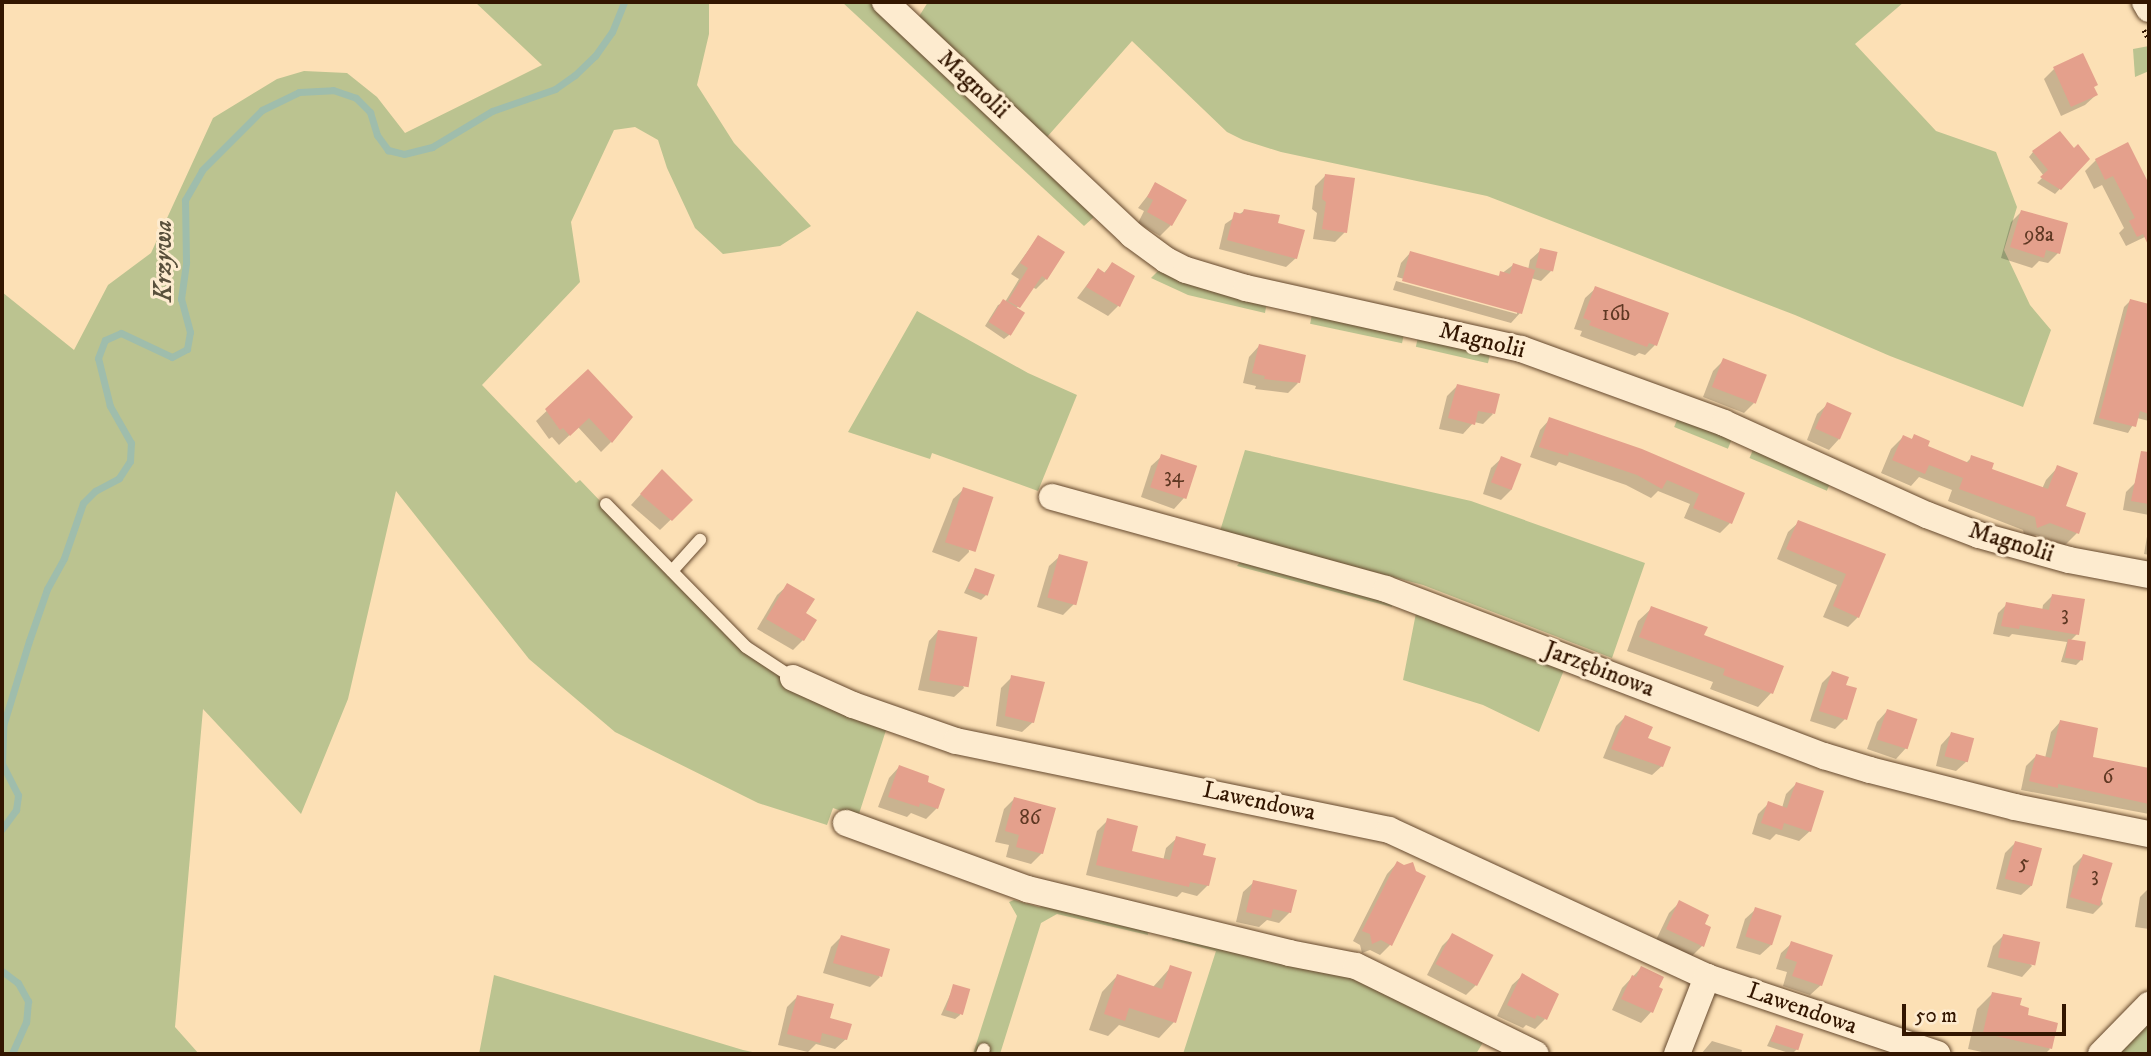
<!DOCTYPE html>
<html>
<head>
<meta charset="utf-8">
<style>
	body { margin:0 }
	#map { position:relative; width:2151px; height:1056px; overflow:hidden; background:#fce0b5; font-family:"IM FELL DW Pica",serif }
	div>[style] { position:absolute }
	.green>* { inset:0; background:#bbc390; transform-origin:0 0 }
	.shadow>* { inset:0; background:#0003 }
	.stream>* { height:7px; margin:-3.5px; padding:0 3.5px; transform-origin:3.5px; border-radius:3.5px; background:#9fbdac }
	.building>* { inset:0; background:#e4a08c; transform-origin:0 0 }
	.path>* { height:4.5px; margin-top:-2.25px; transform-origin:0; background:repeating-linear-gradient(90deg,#331600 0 2px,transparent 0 5.5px) }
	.roads { filter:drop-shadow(0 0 2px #65482d) drop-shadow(0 0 2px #65482d) }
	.lane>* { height:12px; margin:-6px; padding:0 6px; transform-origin:6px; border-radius:6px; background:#fdebcf }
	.street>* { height:26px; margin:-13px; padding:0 13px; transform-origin:13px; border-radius:13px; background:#fdebcf }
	span { translate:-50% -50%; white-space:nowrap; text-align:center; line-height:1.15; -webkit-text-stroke:6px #fdebcf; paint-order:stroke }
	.number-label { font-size:21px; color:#5f3823 }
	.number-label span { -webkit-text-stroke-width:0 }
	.street-label { font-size:24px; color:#331600 }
	.water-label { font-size:26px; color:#59503c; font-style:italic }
	.frame { position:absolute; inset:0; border:4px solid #331600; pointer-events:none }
	.scale { position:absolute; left:1902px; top:1004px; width:164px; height:32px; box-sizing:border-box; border:4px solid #331600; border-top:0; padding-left:9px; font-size:21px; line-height:24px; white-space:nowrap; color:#331600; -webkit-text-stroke:5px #fdebcf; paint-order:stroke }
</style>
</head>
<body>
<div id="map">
	<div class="green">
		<div style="clip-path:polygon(475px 2px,709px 2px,709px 34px,697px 85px,734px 143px,811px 226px,780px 246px,723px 254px,695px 228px,667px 168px,658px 140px,635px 127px,614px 130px,571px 222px,580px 282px,482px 385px,576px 483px,580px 480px,742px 649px,791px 683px,888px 724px,858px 817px,833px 808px,827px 825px,758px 803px,615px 732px,529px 659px,396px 491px,348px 699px,301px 814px,203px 709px,175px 1027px,199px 1054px,2px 1054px,2px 292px,74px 350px,108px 285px,151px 253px,213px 118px,277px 79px,304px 71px,347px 73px,377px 97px,405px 133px,542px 65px)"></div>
		<div style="clip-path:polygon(842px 2px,874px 2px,1094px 217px,1084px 226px)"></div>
		<div style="clip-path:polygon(928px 2px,1904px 2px,1855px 44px,1936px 131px,1996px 152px,2017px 207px,2004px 250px,2030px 305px,2051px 330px,2023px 407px,1890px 356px,1795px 315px,1487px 196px,1281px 152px,1243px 140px,1227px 132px,1132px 41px,1047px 137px,918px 18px)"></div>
		<div style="clip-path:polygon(2149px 46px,2149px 71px,2135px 77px,2133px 49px)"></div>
		<div style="clip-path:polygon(1163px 266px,1267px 301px,1265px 313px,1188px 295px,1151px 278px)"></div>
		<div style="left:1313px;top:310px;width:94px;height:14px;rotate:12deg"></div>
		<div style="clip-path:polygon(917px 311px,1028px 373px,1077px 395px,1038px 491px,932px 453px,930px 459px,848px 432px)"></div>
		<div style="left:1419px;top:333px;width:74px;height:14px;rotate:13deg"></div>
		<div style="left:1679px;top:415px;width:58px;height:13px;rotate:22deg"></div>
		<div style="left:1755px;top:445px;width:84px;height:14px;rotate:23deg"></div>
		<div style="clip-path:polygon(1245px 450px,1471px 501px,1645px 563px,1612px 658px,1423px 585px,1220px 531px)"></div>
		<div style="clip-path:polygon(1240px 562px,1391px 599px,1392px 607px,1237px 566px)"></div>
		<div style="clip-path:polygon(1416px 613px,1564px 670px,1539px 732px,1483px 705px,1403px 680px)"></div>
		<div style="clip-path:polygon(1014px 900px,1039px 907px,1053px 903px,1147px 928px,1148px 935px,1057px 914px,1041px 923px,1000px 1054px,986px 1054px,988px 1047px,981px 1043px,977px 1054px,973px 1054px,1017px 916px,1009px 902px)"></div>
		<div style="clip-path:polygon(1174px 936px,1357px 973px,1485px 1039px,1476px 1054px,1183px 1054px,1216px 951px,1172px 940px)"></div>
		<div style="clip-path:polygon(494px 975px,743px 1050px,762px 1054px,479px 1054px)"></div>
		<div style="clip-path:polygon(2149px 1014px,2149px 1054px,2113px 1054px)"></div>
	</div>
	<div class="shadow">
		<div style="clip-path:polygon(2054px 69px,2092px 88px,2096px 95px,2085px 105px,2061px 116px,2044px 79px)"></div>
		<div style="clip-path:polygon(2127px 144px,2149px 188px,2149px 235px,2126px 246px,2119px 233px,2124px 228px,2102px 185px,2094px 189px,2085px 171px,2096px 160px)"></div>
		<div style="clip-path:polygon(2073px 150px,2088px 159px,2055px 194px,2037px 183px,2044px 176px,2029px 157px,2033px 152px)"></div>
		<div style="clip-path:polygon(1325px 176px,1345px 232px,1335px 242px,1313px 239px,1317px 213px,1312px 209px,1315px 186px)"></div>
		<div style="clip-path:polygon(1156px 185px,1185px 201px,1171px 225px,1160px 236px,1138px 223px,1144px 211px,1138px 208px)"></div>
		<div style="clip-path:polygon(1244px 211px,1296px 258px,1286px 267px,1219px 249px,1225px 224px)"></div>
		<div style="clip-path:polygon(2021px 212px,2058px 253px,2048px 263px,2039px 261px,2032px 268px,2001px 258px,2011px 222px)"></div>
		<div style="clip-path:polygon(1038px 237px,1046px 279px,1036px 289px,1032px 287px,1016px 309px,1009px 335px,1004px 339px,985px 326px,998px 305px,1005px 302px,1019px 279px,1011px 274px)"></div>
		<div style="clip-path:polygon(1541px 250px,1551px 271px,1541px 281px,1531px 278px,1520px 313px,1511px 323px,1393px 290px,1396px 281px,1517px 314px,1517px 311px,1397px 277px,1401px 263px,1410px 253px,1497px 277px,1513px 265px,1528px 270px,1530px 260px)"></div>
		<div style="clip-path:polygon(1112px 264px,1118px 306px,1108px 316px,1077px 298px,1098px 270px,1103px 274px)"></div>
		<div style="clip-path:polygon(1596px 288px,1655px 345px,1645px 355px,1639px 353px,1635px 356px,1580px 336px,1582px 331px,1574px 329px,1585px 298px)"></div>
		<div style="clip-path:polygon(2130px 301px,2149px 306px,2149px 421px,2137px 418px,2128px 433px,2093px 424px,2124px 307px)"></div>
		<div style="clip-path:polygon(1259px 346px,1298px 383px,1288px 393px,1255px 389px,1256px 386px,1243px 383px,1249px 357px)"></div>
		<div style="clip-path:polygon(1724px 360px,1754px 403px,1744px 413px,1703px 397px,1713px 371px)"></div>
		<div style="clip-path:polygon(588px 372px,611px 442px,601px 452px,578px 427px,559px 445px,552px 437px,549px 439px,536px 421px)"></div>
		<div style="clip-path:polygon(1457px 386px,1493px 414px,1483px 424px,1474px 422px,1463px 434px,1439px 429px,1447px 396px)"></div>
		<div style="clip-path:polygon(1828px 404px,1850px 414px,1839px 439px,1829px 450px,1807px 440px,1817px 414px)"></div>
		<div style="clip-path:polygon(1550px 419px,1743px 494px,1730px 523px,1720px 533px,1684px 518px,1690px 504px,1658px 491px,1651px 498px,1626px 485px,1559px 462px,1556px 466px,1530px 457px,1540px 430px)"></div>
		<div style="clip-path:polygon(1915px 436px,1926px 447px,1966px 463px,1972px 457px,1989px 470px,2042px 489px,2046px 480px,2058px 467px,2064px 507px,2077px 533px,2065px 545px,2036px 535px,2025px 539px,2023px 530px,1948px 501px,1952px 490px,1919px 477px,1911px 486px,1881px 473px,1891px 449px,1903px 437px,1911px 440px)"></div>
		<div style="clip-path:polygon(1162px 456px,1184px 498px,1174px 509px,1141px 497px,1151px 466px)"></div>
		<div style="clip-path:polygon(1502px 458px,1511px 490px,1501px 500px,1483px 494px,1491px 468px)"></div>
		<div style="clip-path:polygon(652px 482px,691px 500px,660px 530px,631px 505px)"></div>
		<div style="clip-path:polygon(2135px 483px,2149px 485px,2149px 515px,2123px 510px,2126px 492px)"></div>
		<div style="clip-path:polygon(964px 489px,969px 552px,959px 562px,932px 552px,953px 499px)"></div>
		<div style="clip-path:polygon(1799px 522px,1884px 555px,1858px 617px,1848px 627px,1823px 617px,1837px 585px,1777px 559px,1788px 532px)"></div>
		<div style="clip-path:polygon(2149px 525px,2149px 555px,2144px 554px)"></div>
		<div style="clip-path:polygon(1060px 556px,1074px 604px,1063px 615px,1037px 607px,1049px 566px)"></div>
		<div style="clip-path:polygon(975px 570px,986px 595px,981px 600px,964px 593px)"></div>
		<div style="clip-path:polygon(788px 585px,804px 613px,803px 640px,793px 650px,757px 629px,777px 595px)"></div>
		<div style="clip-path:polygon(2052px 596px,2077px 634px,2070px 641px,2081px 660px,2076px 665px,2061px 662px,2067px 642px,2012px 634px,2009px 637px,1993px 634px,1998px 613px,2007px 604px,2042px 611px,2043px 605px)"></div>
		<div style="clip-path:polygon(1652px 608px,1702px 636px,1782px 667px,1771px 693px,1758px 707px,1710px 689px,1713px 682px,1627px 651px,1638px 621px)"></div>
		<div style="clip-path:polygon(938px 631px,964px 688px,954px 697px,918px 690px,929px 641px)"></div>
		<div style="clip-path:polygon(1832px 673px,1844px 686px,1845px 719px,1835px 729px,1810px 721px,1822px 683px)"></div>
		<div style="clip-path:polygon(1012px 677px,1033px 722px,1022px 732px,996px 726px,1001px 688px)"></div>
		<div style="clip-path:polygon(1887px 711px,1915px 721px,1906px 748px,1896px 759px,1867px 749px,1877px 722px)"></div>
		<div style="clip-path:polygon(1625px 717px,1662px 766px,1652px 775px,1603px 758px,1616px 726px)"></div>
		<div style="clip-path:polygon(2060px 722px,2091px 758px,2149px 771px,2149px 814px,2021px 790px,2026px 766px,2036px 756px,2045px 758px,2051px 732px)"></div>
		<div style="clip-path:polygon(1951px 734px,1967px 761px,1956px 771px,1936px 766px,1941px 745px)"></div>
		<div style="clip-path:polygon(899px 767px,926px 783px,937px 808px,926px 819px,911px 813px,907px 817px,878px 807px,889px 778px)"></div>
		<div style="clip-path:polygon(1796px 784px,1810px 831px,1799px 841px,1776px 834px,1770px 840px,1752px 834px,1758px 814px,1769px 803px,1782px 808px,1786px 794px)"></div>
		<div style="clip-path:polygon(1014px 799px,1042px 853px,1031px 864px,1006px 857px,1009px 845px,995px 842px,1004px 809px)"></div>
		<div style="clip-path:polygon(1108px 820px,1130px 853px,1163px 861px,1166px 848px,1177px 838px,1201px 857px,1208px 885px,1197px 896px,1182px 892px,1177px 897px,1086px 875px,1097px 831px)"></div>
		<div style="clip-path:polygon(2015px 843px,2032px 885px,2021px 895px,1996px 889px,2005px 853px)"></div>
		<div style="clip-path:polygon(2083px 856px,2103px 904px,2093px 914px,2066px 908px,2073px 866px)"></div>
		<div style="clip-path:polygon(1397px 863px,1390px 945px,1380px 955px,1370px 950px,1362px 953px,1360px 945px,1353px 941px,1387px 874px)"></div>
		<div style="clip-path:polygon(1254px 882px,1290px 912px,1279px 923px,1267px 920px,1259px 927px,1236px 922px,1243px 892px)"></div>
		<div style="clip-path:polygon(2149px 888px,2149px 929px,2135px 927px,2140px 897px)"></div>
		<div style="clip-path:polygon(1680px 902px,1703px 925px,1702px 946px,1692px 956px,1656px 940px,1669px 913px)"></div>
		<div style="clip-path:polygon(1756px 909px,1771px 945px,1760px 955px,1736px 948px,1745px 919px)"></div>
		<div style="clip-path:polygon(2004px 935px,2032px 966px,2022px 977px,1987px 967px,1993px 946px)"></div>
		<div style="clip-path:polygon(1452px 936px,1477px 984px,1466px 995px,1427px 975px,1442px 946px)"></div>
		<div style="clip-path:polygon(841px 937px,880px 977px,870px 987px,823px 973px,831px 947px)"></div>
		<div style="clip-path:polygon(1792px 943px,1821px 985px,1810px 995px,1783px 986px,1787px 972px,1776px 969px,1781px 953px)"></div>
		<div style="clip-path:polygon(1171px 967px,1174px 1022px,1159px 1038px,1119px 1025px,1108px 1036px,1089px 1030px,1102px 992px,1117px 976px,1153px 987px)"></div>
		<div style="clip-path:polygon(1641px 968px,1661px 990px,1651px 1012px,1641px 1023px,1612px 1010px,1622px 988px)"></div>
		<div style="clip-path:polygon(1523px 975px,1545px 1019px,1535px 1029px,1526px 1025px,1523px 1028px,1497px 1016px,1512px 985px)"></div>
		<div style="clip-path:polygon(954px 986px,960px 1015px,955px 1019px,941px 1015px)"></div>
		<div style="clip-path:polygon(1992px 994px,2017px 1007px,2050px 1049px,2045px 1054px,1991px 1054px,1968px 1049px,1977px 1009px)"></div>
		<div style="clip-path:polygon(797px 997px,828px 1019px,846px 1039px,835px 1049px,816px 1044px,808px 1052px,778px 1045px,787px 1007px)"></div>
		<div style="clip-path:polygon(1776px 1027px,1797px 1049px,1792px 1054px,1767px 1046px)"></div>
		<div style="clip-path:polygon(1712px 1041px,1742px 1050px,1741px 1054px,1701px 1054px)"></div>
	</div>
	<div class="stream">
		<div style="left:2px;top:829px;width:24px;rotate:-54deg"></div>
		<div style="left:16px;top:810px;width:15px;rotate:-82deg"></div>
		<div style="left:18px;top:795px;width:35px;rotate:-117deg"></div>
		<div style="left:2px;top:764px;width:38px;rotate:-88deg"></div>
		<div style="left:3px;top:726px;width:89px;rotate:-73deg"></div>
		<div style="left:29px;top:641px;width:55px;rotate:-70.9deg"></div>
		<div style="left:47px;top:589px;width:35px;rotate:-61deg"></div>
		<div style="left:64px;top:558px;width:58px;rotate:-70.9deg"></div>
		<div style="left:83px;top:503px;width:17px;rotate:-45deg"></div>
		<div style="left:95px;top:491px;width:27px;rotate:-28deg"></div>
		<div style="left:119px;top:478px;width:20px;rotate:-57deg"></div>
		<div style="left:130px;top:461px;width:18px;rotate:-87deg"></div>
		<div style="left:131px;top:443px;width:43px;rotate:-119.6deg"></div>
		<div style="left:110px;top:406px;width:49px;rotate:-104deg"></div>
		<div style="left:98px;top:358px;width:19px;rotate:-69deg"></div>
		<div style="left:105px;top:340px;width:17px;rotate:-24deg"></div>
		<div style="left:121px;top:333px;width:56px;rotate:25.2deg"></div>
		<div style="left:172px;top:357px;width:17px;rotate:-28deg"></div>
		<div style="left:187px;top:349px;width:17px;rotate:-80deg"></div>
		<div style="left:190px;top:332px;width:34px;rotate:-105deg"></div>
		<div style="left:181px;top:299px;width:37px;rotate:-82deg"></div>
		<div style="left:186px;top:262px;width:62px;rotate:-90.9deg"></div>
		<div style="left:185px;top:200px;width:34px;rotate:-60deg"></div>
		<div style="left:202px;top:170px;width:85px;rotate:-45deg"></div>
		<div style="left:262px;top:110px;width:41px;rotate:-25.9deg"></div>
		<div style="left:299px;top:92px;width:34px;rotate:-3deg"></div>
		<div style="left:333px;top:90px;width:24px;rotate:19deg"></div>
		<div style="left:356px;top:98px;width:20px;rotate:45deg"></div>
		<div style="left:370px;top:112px;width:24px;rotate:73deg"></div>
		<div style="left:377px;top:135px;width:19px;rotate:54deg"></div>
		<div style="left:388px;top:150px;width:16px;rotate:14deg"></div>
		<div style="left:404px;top:154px;width:29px;rotate:-14deg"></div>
		<div style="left:432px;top:147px;width:70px;rotate:-31deg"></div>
		<div style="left:492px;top:111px;width:67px;rotate:-19.2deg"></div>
		<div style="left:555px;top:89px;width:24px;rotate:-35deg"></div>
		<div style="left:575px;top:75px;width:28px;rotate:-44deg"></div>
		<div style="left:595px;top:56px;width:29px;rotate:-55deg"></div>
		<div style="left:612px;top:32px;width:32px;rotate:-68deg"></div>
		<div style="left:2px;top:971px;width:20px;rotate:37deg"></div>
		<div style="left:18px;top:983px;width:21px;rotate:61deg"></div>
		<div style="left:28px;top:1001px;width:21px;rotate:95deg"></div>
		<div style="left:26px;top:1022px;width:35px;rotate:114deg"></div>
	</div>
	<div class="building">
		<div style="clip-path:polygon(2083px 53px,2098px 85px,2094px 87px,2098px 95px,2071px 107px,2053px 67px)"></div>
		<div style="clip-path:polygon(2060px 131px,2074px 148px,2078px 144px,2090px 159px,2061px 190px,2040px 177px,2048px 170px,2032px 151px)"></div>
		<div style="clip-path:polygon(2128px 142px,2149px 184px,2149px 247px,2143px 234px,2137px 237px,2129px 221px,2135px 218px,2113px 176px,2105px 180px,2095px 159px)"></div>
		<div style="clip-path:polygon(1325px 174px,1355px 178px,1347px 233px,1322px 229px,1326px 202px,1322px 199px)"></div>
		<div style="clip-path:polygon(1155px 182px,1187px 200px,1172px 226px,1147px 212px,1153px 200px,1147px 197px)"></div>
		<div style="clip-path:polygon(1244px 209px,1280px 215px,1278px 223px,1305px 230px,1297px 259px,1227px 240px,1234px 212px,1242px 214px)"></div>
		<div style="clip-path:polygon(2021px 210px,2068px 223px,2060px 254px,2046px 250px,2044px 258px,2010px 247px)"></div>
		<div style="clip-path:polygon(1038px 235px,1065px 252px,1047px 280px,1042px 276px,1020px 308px,1008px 301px,1028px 268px,1020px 263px)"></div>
		<div style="left:1540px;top:248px;width:18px;height:20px;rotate:13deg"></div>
		<div style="clip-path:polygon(1410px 251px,1499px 276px,1500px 271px,1510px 274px,1513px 263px,1535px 270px,1522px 314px,1402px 281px)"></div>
		<div style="clip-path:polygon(1112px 262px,1135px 276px,1120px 307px,1086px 287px,1098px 268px,1105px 273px)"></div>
		<div style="clip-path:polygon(1595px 286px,1669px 313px,1657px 346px,1649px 343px,1647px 347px,1589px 325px,1591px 321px,1583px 318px)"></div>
		<div style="left:1003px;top:299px;width:26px;height:27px;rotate:32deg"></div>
		<div style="clip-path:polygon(2130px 299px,2149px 304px,2149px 414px,2140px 411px,2136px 427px,2099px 418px)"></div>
		<div style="clip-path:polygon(1259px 344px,1306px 355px,1300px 383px,1264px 379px,1265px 376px,1252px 373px)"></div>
		<div style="left:1723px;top:358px;width:47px;height:31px;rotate:21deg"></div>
		<div style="clip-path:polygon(588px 369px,633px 417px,612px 443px,589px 418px,570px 436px,563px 428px,560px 430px,545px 409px)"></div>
		<div style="clip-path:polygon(1457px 384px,1500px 394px,1495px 414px,1478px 411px,1475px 425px,1448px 418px)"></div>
		<div style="left:1827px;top:402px;width:27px;height:29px;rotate:24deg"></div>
		<div style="clip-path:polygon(1549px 417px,1642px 449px,1745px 493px,1732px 524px,1693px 508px,1699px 494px,1667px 480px,1662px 489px,1637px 475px,1569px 452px,1568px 456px,1539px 447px)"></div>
		<div style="clip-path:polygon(1914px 434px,1930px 441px,1928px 446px,1969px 463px,1971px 455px,1994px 463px,1992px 469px,2048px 489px,2057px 465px,2078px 473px,2066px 506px,2086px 513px,2079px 534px,2050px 523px,2037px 528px,2035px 517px,1959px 489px,1963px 478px,1929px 465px,1925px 474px,1892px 460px,1903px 435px,1912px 439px)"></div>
		<div style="clip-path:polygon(2141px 451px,2149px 452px,2149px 504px,2131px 501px)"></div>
		<div style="left:1161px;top:454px;width:38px;height:35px;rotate:18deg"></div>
		<div style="left:1501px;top:456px;width:22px;height:28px;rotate:21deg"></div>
		<div style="clip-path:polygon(662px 469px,693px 500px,672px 521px,640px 494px)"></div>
		<div style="left:963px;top:487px;width:32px;height:58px;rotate:18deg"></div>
		<div style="clip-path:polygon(1798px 520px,1886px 554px,1859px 618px,1833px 606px,1846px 574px,1786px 549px)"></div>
		<div style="left:1059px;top:554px;width:30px;height:45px;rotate:15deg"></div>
		<div style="left:975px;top:568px;width:21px;height:22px;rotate:19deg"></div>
		<div style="clip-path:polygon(787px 583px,815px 599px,806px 613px,817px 620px,804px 641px,766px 619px)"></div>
		<div style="clip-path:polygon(2052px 594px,2085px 599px,2079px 635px,2020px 625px,2019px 629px,2001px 626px,2006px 602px,2049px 610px)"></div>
		<div style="clip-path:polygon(1651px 606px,1708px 627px,1704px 635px,1784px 666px,1773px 694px,1723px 675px,1725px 669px,1639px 637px)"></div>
		<div style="left:938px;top:630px;width:40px;height:51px;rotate:10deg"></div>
		<div style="left:2068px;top:639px;width:18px;height:19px;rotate:9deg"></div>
		<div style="clip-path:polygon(1832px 671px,1849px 677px,1846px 685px,1857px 688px,1847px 720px,1819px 711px)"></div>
		<div style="clip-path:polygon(1011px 675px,1045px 682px,1034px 723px,1005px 716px)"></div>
		<div style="left:1887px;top:709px;width:32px;height:32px;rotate:18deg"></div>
		<div style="clip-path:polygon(1625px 715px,1653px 727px,1648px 738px,1671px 747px,1663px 767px,1611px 749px)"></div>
		<div style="clip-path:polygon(2060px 720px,2098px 728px,2093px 757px,2149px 768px,2149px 804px,2058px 784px,2058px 788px,2029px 781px,2036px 754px,2051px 758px)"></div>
		<div style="left:1951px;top:732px;width:24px;height:25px;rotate:15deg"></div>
		<div style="clip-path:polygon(899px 765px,929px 776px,928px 782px,945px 789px,938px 809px,920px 803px,919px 807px,888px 797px)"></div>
		<div style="clip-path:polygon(1796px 782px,1824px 791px,1811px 832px,1784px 823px,1782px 830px,1761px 823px,1768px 801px,1787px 808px)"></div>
		<div style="clip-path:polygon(1014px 797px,1056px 808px,1043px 854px,1016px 847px,1019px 835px,1005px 831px)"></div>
		<div style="clip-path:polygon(1107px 818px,1138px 826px,1132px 851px,1170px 860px,1176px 836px,1206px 844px,1203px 855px,1216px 858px,1209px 886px,1190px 882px,1189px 887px,1096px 865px)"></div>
		<div style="left:2015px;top:841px;width:28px;height:39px;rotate:15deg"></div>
		<div style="left:2083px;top:854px;width:31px;height:45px;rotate:17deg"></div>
		<div style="clip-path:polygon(1397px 861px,1404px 865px,1413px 862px,1416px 871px,1426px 876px,1392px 946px,1381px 940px,1372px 944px,1370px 934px,1362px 931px)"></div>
		<div style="clip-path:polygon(1253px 880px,1297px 890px,1291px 913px,1273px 909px,1271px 918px,1246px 912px)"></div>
		<div style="clip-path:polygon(1679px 900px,1709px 915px,1705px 924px,1711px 927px,1704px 947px,1666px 929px)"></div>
		<div style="left:1755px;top:907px;width:28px;height:31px;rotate:18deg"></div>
		<div style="left:1452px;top:933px;width:47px;height:35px;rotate:28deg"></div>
		<div style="left:2003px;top:934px;width:38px;height:24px;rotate:12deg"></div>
		<div style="left:841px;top:935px;width:51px;height:29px;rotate:16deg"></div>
		<div style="clip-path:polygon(1791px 941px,1833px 955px,1822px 986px,1792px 976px,1797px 962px,1785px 958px)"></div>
		<div style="clip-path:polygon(1170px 965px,1192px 972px,1176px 1023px,1129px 1008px,1125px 1021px,1104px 1014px,1117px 974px,1162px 989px)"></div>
		<div style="clip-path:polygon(1641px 966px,1664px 977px,1659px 987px,1663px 989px,1653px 1013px,1621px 999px,1632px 975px,1636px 977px)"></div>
		<div style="clip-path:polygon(1522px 973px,1559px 994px,1547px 1020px,1537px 1015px,1535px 1019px,1507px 1005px)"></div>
		<div style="left:953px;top:984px;width:18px;height:27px;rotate:16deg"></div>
		<div style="clip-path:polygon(1992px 992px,2022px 998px,2020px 1005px,2029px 1008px,2028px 1015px,2058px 1023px,2052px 1049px,1983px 1033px)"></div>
		<div style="clip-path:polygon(797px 995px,834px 1004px,830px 1018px,852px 1024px,847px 1040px,822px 1033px,820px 1043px,787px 1034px)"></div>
		<div style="left:1776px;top:1025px;width:29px;height:17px;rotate:18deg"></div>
	</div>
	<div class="path">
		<div style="left:2144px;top:30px;width:10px;rotate:61deg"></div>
	</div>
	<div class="roads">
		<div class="lane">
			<div style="left:606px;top:504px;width:200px;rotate:45.6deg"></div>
			<div style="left:746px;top:647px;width:56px;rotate:33.4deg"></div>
			<div style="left:672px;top:571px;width:42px;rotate:-47.9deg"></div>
			<div style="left:982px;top:1054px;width:5px;rotate:-68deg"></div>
		</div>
		<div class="street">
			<div style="left:885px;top:2px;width:340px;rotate:43.3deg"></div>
			<div style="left:1132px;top:235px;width:42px;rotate:36.3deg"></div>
			<div style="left:1166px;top:260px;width:22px;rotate:27deg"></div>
			<div style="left:1186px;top:270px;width:63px;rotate:16.7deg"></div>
			<div style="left:1246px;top:288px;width:282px;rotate:12.5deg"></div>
			<div style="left:1521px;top:349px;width:216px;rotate:20deg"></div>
			<div style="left:1724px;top:423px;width:223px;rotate:24.4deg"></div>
			<div style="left:1927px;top:515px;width:56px;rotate:21deg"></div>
			<div style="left:1979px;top:535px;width:93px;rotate:15.5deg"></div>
			<div style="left:2069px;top:560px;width:81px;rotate:10.6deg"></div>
			<div style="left:2145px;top:2px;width:8px;rotate:60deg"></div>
			<div style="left:1052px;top:497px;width:346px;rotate:15.4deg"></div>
			<div style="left:1386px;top:589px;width:469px;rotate:20.9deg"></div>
			<div style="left:1824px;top:756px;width:48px;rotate:16.9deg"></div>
			<div style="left:1870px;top:770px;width:150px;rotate:14.3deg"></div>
			<div style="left:2015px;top:807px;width:137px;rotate:11.4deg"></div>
			<div style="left:793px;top:678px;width:66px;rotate:24.2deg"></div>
			<div style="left:853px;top:705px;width:109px;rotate:19.3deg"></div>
			<div style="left:956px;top:741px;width:442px;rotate:11.6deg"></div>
			<div style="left:1389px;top:830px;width:350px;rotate:24.8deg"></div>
			<div style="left:1707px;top:977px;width:243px;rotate:18.5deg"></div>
			<div style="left:846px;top:823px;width:193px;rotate:20deg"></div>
			<div style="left:1027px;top:889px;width:270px;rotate:13.7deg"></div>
			<div style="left:1289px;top:953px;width:68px;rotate:11deg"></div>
			<div style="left:1356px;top:966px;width:200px;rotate:26.1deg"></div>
			<div style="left:1677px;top:1054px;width:83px;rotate:-68.7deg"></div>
			<div style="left:2101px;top:1054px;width:69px;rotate:-45.6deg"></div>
		</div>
	</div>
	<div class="number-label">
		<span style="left:2039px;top:235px">98a</span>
		<span style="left:1616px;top:314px">16b</span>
		<span style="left:1174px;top:476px">34</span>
		<span style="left:2065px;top:614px">3</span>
		<span style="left:2108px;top:777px">6</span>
		<span style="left:1030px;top:818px">86</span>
		<span style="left:2024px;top:863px">5</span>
		<span style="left:2095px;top:875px">3</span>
	</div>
	<div class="street-label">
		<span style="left:973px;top:85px;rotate:43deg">Magnolii</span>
		<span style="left:1482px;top:341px;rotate:14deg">Magnolii</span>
		<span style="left:2011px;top:543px;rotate:17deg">Magnolii</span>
		<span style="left:1599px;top:670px;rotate:21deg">Jarzębinowa</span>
		<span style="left:1259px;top:802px;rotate:12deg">Lawendowa</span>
		<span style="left:1802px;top:1009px;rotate:19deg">Lawendowa</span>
	</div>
	<div class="water-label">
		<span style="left:164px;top:261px;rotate:-90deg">Krzywa</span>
	</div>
	<div class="frame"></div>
	<div class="scale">50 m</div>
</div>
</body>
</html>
